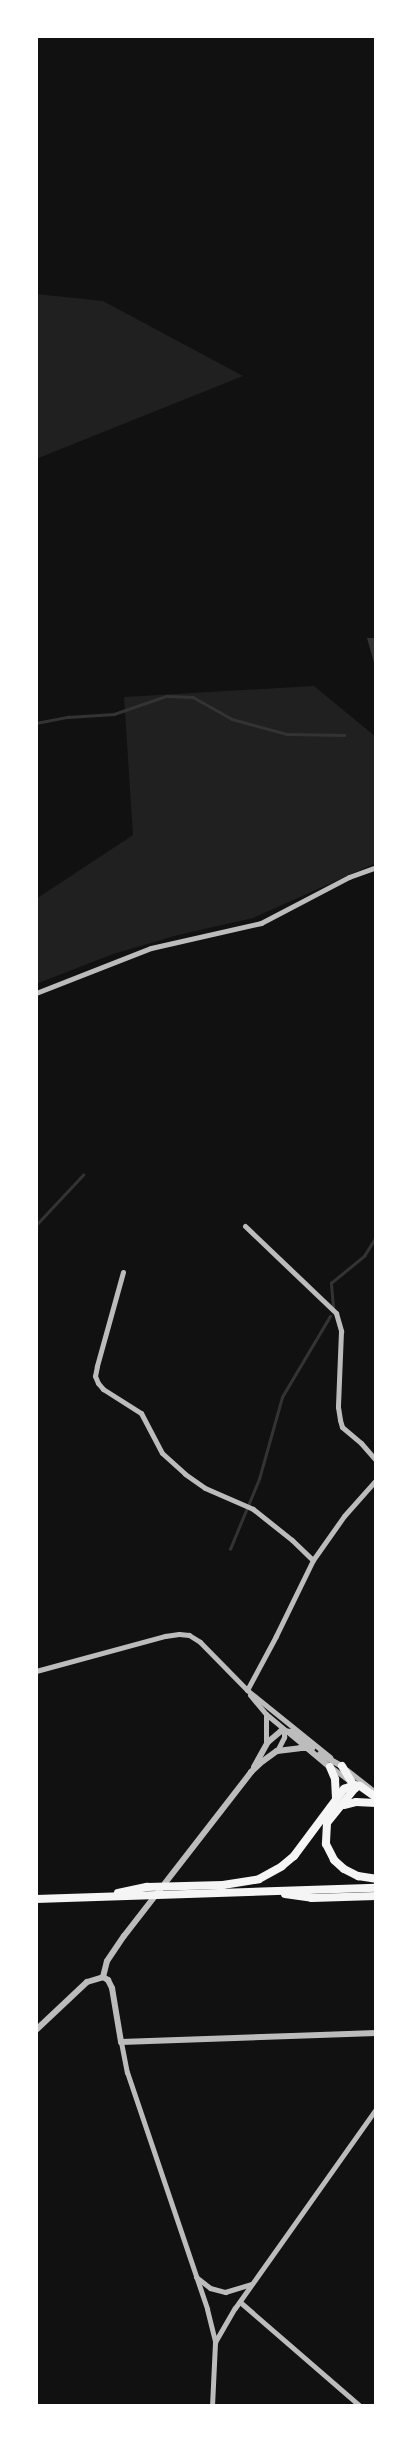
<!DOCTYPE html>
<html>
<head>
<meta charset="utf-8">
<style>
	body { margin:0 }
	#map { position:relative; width:412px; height:2442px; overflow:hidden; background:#111; font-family:"Crimson Pro",serif }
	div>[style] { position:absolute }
	.green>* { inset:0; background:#202020 }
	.water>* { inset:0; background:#333 }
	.stream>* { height:2.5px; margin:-1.25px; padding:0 1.25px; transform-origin:1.25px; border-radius:1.25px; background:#333 }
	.minor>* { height:5px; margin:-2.5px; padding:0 2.5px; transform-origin:2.5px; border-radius:2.5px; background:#bcbcbc }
	.tertiary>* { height:6px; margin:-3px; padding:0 3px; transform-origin:3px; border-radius:3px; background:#bcbcbc }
	.primary>* { height:8px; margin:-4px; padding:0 4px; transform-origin:4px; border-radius:4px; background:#f5f5f5 }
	span { translate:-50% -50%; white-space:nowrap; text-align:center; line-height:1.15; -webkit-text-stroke:4px #fff; paint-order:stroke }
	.frame { position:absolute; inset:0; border:38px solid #fff; pointer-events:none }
</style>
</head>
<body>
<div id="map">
	<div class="green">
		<div style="clip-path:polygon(36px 294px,103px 301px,243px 376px,36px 459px)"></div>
		<div style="clip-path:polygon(314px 686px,376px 737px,376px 863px,253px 918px,178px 935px,113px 954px,36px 984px,36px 899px,133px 835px,124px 697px)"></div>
	</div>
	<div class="water">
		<div style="clip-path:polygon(367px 638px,376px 638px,376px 670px)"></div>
	</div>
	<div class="stream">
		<div style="left:36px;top:723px;width:33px;rotate:-11deg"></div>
		<div style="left:68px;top:717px;width:46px;rotate:-3.7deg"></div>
		<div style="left:114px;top:714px;width:55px;rotate:-19.1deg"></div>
		<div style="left:166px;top:696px;width:27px;rotate:2deg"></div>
		<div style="left:193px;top:697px;width:45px;rotate:29.4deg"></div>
		<div style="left:232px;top:719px;width:57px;rotate:15.3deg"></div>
		<div style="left:287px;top:734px;width:57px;rotate:1deg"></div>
		<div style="left:36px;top:1225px;width:69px;rotate:-46.8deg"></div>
		<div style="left:333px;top:1307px;width:24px;rotate:-95deg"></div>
		<div style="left:331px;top:1283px;width:43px;rotate:-39.3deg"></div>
		<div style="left:364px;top:1256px;width:22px;rotate:-58deg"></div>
		<div style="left:230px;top:1549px;width:76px;rotate:-67.5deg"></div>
		<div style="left:259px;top:1479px;width:85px;rotate:-74.3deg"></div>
		<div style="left:282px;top:1397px;width:94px;rotate:-59.3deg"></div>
	</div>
	<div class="minor">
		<div style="left:36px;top:993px;width:123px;rotate:-21.4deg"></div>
		<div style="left:151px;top:948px;width:113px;rotate:-12.8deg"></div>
		<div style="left:261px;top:923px;width:99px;rotate:-27.6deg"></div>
		<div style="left:349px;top:877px;width:29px;rotate:-20deg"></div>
		<div style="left:245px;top:1226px;width:126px;rotate:43.7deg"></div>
		<div style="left:336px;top:1313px;width:19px;rotate:74deg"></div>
		<div style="left:341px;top:1331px;width:76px;rotate:92.3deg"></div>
		<div style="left:338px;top:1407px;width:13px;rotate:81deg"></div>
		<div style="left:340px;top:1420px;width:7px;rotate:74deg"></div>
		<div style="left:342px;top:1427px;width:25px;rotate:40deg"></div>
		<div style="left:361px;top:1443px;width:23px;rotate:49deg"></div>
		<div style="left:123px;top:1272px;width:98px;rotate:105.5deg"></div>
		<div style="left:97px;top:1366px;width:10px;rotate:101deg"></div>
		<div style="left:95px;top:1376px;width:8px;rotate:67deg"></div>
		<div style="left:98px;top:1383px;width:8px;rotate:50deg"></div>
		<div style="left:103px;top:1389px;width:45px;rotate:32.3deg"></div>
		<div style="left:141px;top:1413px;width:45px;rotate:62.3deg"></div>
		<div style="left:162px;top:1453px;width:31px;rotate:42deg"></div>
		<div style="left:185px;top:1474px;width:24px;rotate:35deg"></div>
		<div style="left:205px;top:1488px;width:52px;rotate:23.6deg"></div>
		<div style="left:253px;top:1509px;width:50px;rotate:38.5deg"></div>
		<div style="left:292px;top:1540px;width:29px;rotate:44deg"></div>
		<div style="left:313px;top:1560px;width:85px;rotate:116deg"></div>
		<div style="left:276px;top:1636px;width:61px;rotate:118.2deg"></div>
		<div style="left:313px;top:1560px;width:54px;rotate:-54.8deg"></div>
		<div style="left:344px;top:1516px;width:48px;rotate:-48.4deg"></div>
		<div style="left:36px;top:1671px;width:134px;rotate:-15.2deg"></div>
		<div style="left:165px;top:1636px;width:14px;rotate:-8deg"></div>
		<div style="left:179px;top:1634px;width:10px;rotate:6deg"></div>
		<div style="left:189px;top:1635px;width:13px;rotate:32deg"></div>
		<div style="left:200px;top:1642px;width:67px;rotate:45.6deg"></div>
		<div style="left:247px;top:1690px;width:107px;rotate:38.9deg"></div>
		<div style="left:250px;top:1695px;width:25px;rotate:50deg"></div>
		<div style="left:266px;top:1714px;width:53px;rotate:39.7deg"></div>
		<div style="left:266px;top:1714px;width:29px;rotate:90deg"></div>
		<div style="left:277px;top:1751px;width:16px;rotate:-63deg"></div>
		<div style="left:284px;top:1737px;width:7px;rotate:-90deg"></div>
		<div style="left:331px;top:1767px;width:21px;rotate:37deg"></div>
		<div style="left:347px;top:1770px;width:37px;rotate:38deg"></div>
		<div style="left:121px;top:2042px;width:31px;rotate:79deg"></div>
		<div style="left:127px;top:2072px;width:250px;rotate:71.3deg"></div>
		<div style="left:207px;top:2309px;width:34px;rotate:76deg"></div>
		<div style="left:196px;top:2277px;width:18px;rotate:38deg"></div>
		<div style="left:210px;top:2288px;width:16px;rotate:15deg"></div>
		<div style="left:225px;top:2292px;width:28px;rotate:-17deg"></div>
		<div style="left:240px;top:2302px;width:159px;rotate:40.9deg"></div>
		<div style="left:212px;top:2406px;width:64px;rotate:-87.3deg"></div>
		<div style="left:215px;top:2342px;width:39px;rotate:-60deg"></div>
		<div style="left:235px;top:2308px;width:244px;rotate:-54.7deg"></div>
	</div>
	<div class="tertiary">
		<div style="left:320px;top:1754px;width:25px;rotate:29deg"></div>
		<div style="left:254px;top:1767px;width:29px;rotate:-61deg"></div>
		<div style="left:268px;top:1742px;width:17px;rotate:-40deg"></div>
		<div style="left:281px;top:1731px;width:11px;rotate:5deg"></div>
		<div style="left:292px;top:1732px;width:26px;rotate:39deg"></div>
		<div style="left:103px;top:1977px;width:16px;rotate:-76deg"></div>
		<div style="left:107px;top:1961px;width:30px;rotate:-56deg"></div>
		<div style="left:124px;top:1936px;width:207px;rotate:-52.2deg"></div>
		<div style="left:251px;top:1772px;width:16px;rotate:-43deg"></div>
		<div style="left:263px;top:1761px;width:17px;rotate:-36deg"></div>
		<div style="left:277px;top:1751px;width:23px;rotate:-7deg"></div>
		<div style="left:300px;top:1748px;width:7px"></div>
		<div style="left:307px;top:1748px;width:30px;rotate:40deg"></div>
		<div style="left:103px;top:1977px;width:6px;rotate:31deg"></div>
		<div style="left:108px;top:1980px;width:9px;rotate:63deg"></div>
		<div style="left:112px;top:1988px;width:55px;rotate:80.5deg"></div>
		<div style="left:121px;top:2042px;width:255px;rotate:-2deg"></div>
		<div style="left:36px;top:2030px;width:70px;rotate:-43.3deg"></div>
		<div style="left:87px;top:1982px;width:17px;rotate:-17deg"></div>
	</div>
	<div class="primary">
		<div style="left:342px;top:1766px;width:26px;rotate:59deg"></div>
		<div style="left:355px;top:1788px;width:45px;rotate:128.7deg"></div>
		<div style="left:327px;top:1823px;width:21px;rotate:93deg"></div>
		<div style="left:326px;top:1844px;width:18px;rotate:63deg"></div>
		<div style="left:334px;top:1860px;width:13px;rotate:42deg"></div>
		<div style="left:344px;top:1869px;width:16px;rotate:27deg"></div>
		<div style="left:358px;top:1876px;width:18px;rotate:9deg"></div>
		<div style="left:330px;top:1767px;width:13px;rotate:67deg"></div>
		<div style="left:335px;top:1779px;width:19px;rotate:87deg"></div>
		<div style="left:344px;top:1805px;width:12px;rotate:-14deg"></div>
		<div style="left:356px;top:1802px;width:20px;rotate:3deg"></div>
		<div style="left:118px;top:1893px;width:30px;rotate:-12deg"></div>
		<div style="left:147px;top:1887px;width:76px;rotate:-1.5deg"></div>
		<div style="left:223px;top:1885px;width:36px;rotate:-9deg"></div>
		<div style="left:259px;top:1879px;width:26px;rotate:-29deg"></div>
		<div style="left:282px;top:1866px;width:16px;rotate:-40deg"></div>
		<div style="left:294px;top:1856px;width:84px;rotate:-53.3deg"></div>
		<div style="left:344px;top:1789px;width:11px;rotate:-22deg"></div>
		<div style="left:354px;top:1785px;width:6px;rotate:9deg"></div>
		<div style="left:360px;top:1786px;width:19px;rotate:35deg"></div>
		<div style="left:285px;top:1894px;width:27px;rotate:8deg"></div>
		<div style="left:312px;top:1898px;width:64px;rotate:-1.8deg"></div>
		<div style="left:36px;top:1899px;width:340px;rotate:-1.9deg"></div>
	</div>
	<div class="frame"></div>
</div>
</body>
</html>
